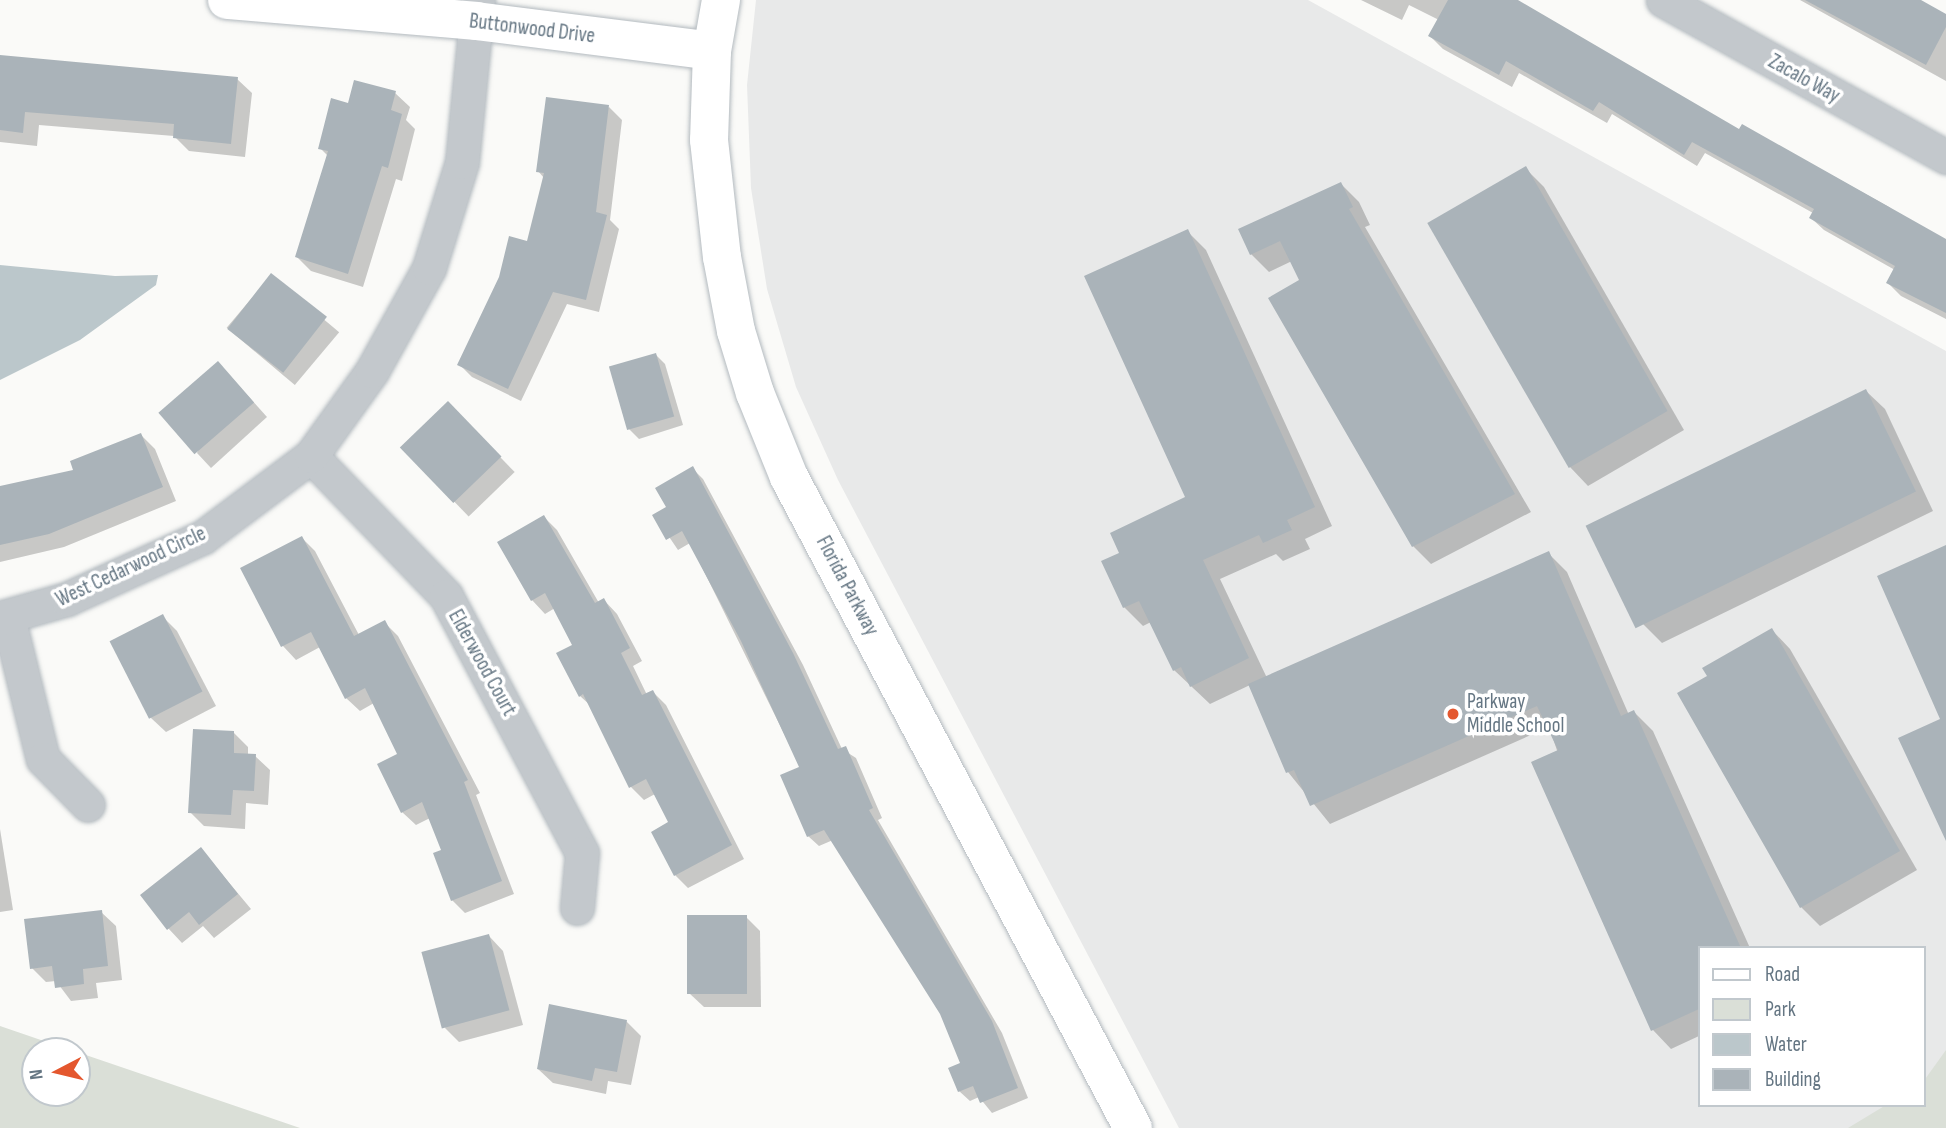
<!DOCTYPE html>
<html>
<head>
<meta charset="utf-8">
<style>
	body { margin:0 }
	#map { position:relative; width:1946px; height:1128px; overflow:hidden; background:#fafaf8; font-family:"Sofia Sans Condensed",sans-serif }
	div>[style] { position:absolute }
	.built>* { inset:0; background:#e8e9e9 }
	.green>* { inset:0; background:#dadfd7 }
	.water>* { inset:0; background:#bbc7cb }
	.shadow>* { inset:0; background:#0003; transform-origin:0 0 }
	.building>* { inset:0; background:#aab3b9; transform-origin:0 0 }
	.roads { filter:drop-shadow(0 0 2px #b3babf) drop-shadow(0 0 2px #b3babf) }
	.street>* { height:33px; margin:-16.5px; padding:0 16.5px; transform-origin:16.5px; border-radius:16.5px; background:#c3c8cc }
	.secondary>* { height:38px; margin:-19px; padding:0 19px; transform-origin:19px; border-radius:19px; background:#fff }
	.dots>* { width:19px; height:19px; translate:-50% -50%; box-sizing:border-box; border:4px solid #fff; border-radius:50% }
	span { translate:-50% -50%; white-space:nowrap; text-align:center; line-height:1.15; -webkit-text-stroke:7px #fff; paint-order:stroke }
	.street-label { font-size:21px; color:#657683 }
	.poi-label { font-size:21px; color:#657683 }
	.left { translate:0 -50%; text-align:left }
	.legend { position:absolute; left:1698px; top:946px; width:228px; height:161px; box-sizing:border-box; background:#fff; border:2px solid #c1c8cd; margin:0; padding:9px 12px; list-style:none; font-size:21px; color:#657683 }
	.legend li { display:flex; align-items:center; gap:14px; height:35px }
	.legend b { width:35px; border:2px solid #c1c8cd }
	.north { position:absolute; left:21px; top:1037px; width:70px; height:70px; box-sizing:border-box; background:#fff; border:2px solid #c1c8cd; border-radius:50%; rotate:263deg; font-size:19px; font-weight:700; line-height:28px; text-align:center; color:#657683 }
	.north::after { content:''; display:block; margin:auto; width:24px; height:32px; background:#e4572e; clip-path:polygon(50% 0,100% 100%,50% 72%,0 100%) }
</style>
</head>
<body>
<div id="map">
	<div class="built">
		<div style="clip-path:polygon(evenodd,756px 0,1308px 0,1946px 351px,1946px 1128px,1179px 1128px,838px 480px,796px 387px,767px 289px,751px 188px,747px 85px,756px 0,1699px 948px,1923px 948px,1923px 1105px,1699px 1105px,1699px 948px)"></div>
	</div>
	<div class="green">
		<div style="clip-path:polygon(0 1026px,73px 1051px,35px 1051px,35px 1093px,77px 1093px,77px 1052px,300px 1128px,0 1128px)"></div>
		<div style="clip-path:polygon(1946px 1050px,1946px 1128px,1848px 1128px,1886px 1105px,1923px 1105px,1923px 1082px)"></div>
	</div>
	<div class="water">
		<div style="clip-path:polygon(0 265px,115px 276px,158px 275px,156px 285px,80px 340px,0 380px)"></div>
	</div>
	<div class="shadow">
		<div style="clip-path:polygon(1361px 0,1515px 0,1740px 131px,1743px 126px,1889px 207px,1902px 219px,1946px 243px,1946px 319px,1901px 296px,1888px 283px,1895px 270px,1824px 230px,1811px 218px,1813px 213px,1705px 153px,1697px 166px,1612px 114px,1607px 123px,1519px 73px,1512px 87px,1443px 49px,1430px 36px,1439px 20px,1409px 5px,1402px 20px)"></div>
		<div style="clip-path:polygon(1800px 0,1913px 0,1946px 17px,1946px 81px)"></div>
		<div style="clip-path:polygon(0 56px,237px 79px,252px 93px,245px 157px,189px 151px,174px 136px,39px 125px,37px 146px,0 142px)"></div>
		<div style="clip-path:polygon(395px 93px,410px 107px,406px 120px,415px 129px,402px 181px,396px 179px,363px 287px,311px 271px,297px 257px,328px 156px,320px 148px,349px 105px)"></div>
		<div style="clip-path:polygon(609px 107px,622px 120px,610px 220px,619px 229px,599px 312px,567px 304px,521px 401px,472px 377px,459px 364px,529px 243px,544px 178px,538px 171px)"></div>
		<div style="clip-path:polygon(1525px 168px,1544px 187px,1684px 430px,1588px 486px,1570px 467px,1430px 223px)"></div>
		<div style="clip-path:polygon(1341px 184px,1359px 202px,1370px 225px,1365px 227px,1531px 512px,1431px 564px,1413px 546px,1292px 261px,1269px 272px,1251px 254px)"></div>
		<div style="clip-path:polygon(1187px 231px,1206px 250px,1332px 526px,1305px 539px,1310px 549px,1283px 561px,1276px 554px,1220px 579px,1267px 678px,1548px 553px,1567px 572px,1629px 715px,1634px 712px,1653px 731px,1750px 948px,1699px 948px,1699px 1036px,1671px 1049px,1653px 1030px,1549px 727px,1330px 824px,1288px 772px,1250px 685px,1210px 704px,1174px 670px,1151px 622px,1143px 626px,1124px 607px,1103px 562px,1121px 554px,1187px 498px)"></div>
		<div style="left:271px;top:275px;width:89px;height:69px;rotate:40deg"></div>
		<div style="clip-path:polygon(656px 355px,665px 364px,683px 425px,639px 439px,629px 429px)"></div>
		<div style="clip-path:polygon(232px 378px,267px 417px,211px 468px,197px 453px)"></div>
		<div style="clip-path:polygon(1866px 391px,1885px 409px,1933px 511px,1662px 643px,1643px 624px)"></div>
		<div style="left:448px;top:403px;width:96px;height:64px;rotate:46deg"></div>
		<div style="clip-path:polygon(141px 435px,155px 449px,176px 501px,64px 547px,0 562px,0 488px,75px 471px)"></div>
		<div style="clip-path:polygon(693px 469px,703px 479px,803px 665px,842px 749px,856px 758px,882px 818px,878px 820px,1002px 1033px,1028px 1098px,992px 1113px,979px 1097px,970px 1101px,959px 1091px,962px 1064px,942px 1013px,833px 840px,819px 846px,808px 836px,801px 768px,690px 543px,678px 550px,655px 516px,669px 508px)"></div>
		<div style="clip-path:polygon(544px 517px,557px 530px,599px 603px,604px 600px,617px 614px,642px 661px,633px 666px,647px 695px,653px 692px,666px 705px,744px 859px,688px 888px,675px 875px,670px 823px,655px 794px,644px 800px,631px 787px,591px 706px,580px 696px,574px 646px,555px 608px,545px 614px,532px 600px)"></div>
		<div style="clip-path:polygon(302px 538px,315px 551px,359px 635px,384px 622px,398px 636px,480px 793px,476px 795px,514px 894px,465px 913px,452px 900px,443px 851px,430px 818px,416px 825px,402px 812px,399px 755px,374px 703px,360px 711px,346px 698px,320px 647px,296px 660px,283px 646px,243px 569px)"></div>
		<div style="clip-path:polygon(163px 617px,177px 631px,216px 706px,166px 732px,151px 718px)"></div>
		<div style="clip-path:polygon(1772px 630px,1790px 649px,1917px 870px,1820px 926px,1801px 907px,1710px 677px)"></div>
		<div style="clip-path:polygon(234px 733px,248px 747px,248px 755px,255px 756px,270px 770px,268px 805px,246px 803px,245px 829px,204px 826px,190px 812px)"></div>
		<div style="clip-path:polygon(0 829px,13px 910px,0 912px)"></div>
		<div style="clip-path:polygon(201px 849px,251px 909px,214px 938px,203px 926px,182px 943px,168px 928px)"></div>
		<div style="clip-path:polygon(101px 912px,116px 926px,122px 980px,96px 983px,98px 998px,71px 1001px,56px 981px,46px 982px,32px 968px)"></div>
		<div style="clip-path:polygon(746px 917px,760px 931px,761px 1007px,704px 1007px,689px 993px)"></div>
		<div style="clip-path:polygon(489px 936px,503px 951px,523px 1025px,459px 1042px,445px 1028px)"></div>
		<div style="clip-path:polygon(626px 1021px,641px 1036px,631px 1085px,608px 1081px,606px 1094px,553px 1083px,538px 1069px)"></div>
	</div>
	<div class="building">
		<div style="clip-path:polygon(1448px 0,1518px 0,1739px 129px,1742px 124px,1946px 239px,1946px 313px,1886px 283px,1895px 266px,1809px 218px,1814px 209px,1692px 142px,1684px 155px,1599px 102px,1593px 111px,1506px 61px,1499px 75px,1428px 36px)"></div>
		<div style="clip-path:polygon(1805px 0,1921px 0,1946px 14px,1946px 27px,1926px 65px)"></div>
		<div style="clip-path:polygon(0 55px,238px 77px,231px 144px,173px 138px,174px 124px,25px 112px,23px 133px,0 130px)"></div>
		<div style="clip-path:polygon(354px 80px,396px 91px,391px 110px,402px 114px,388px 168px,382px 166px,348px 274px,295px 257px,328px 151px,318px 149px,331px 98px,348px 103px)"></div>
		<div style="clip-path:polygon(546px 97px,609px 105px,596px 212px,607px 215px,586px 300px,553px 292px,508px 389px,457px 365px,499px 277px,509px 236px,527px 241px,544px 173px,536px 172px)"></div>
		<div style="left:1526px;top:166px;width:283px;height:114px;rotate:60deg"></div>
		<div style="clip-path:polygon(1341px 182px,1353px 207px,1349px 209px,1515px 494px,1412px 547px,1268px 298px,1299px 280px,1280px 241px,1250px 255px,1238px 229px)"></div>
		<div style="clip-path:polygon(1188px 229px,1315px 507px,1287px 520px,1292px 530px,1263px 543px,1259px 535px,1203px 560px,1249px 658px,1190px 687px,1181px 667px,1173px 671px,1139px 601px,1123px 608px,1101px 561px,1119px 553px,1110px 533px,1185px 497px,1084px 276px)"></div>
		<div style="left:271px;top:273px;width:71px;height:71px;rotate:38deg"></div>
		<div style="left:656px;top:353px;width:66px;height:49px;rotate:74deg"></div>
		<div style="left:218px;top:361px;width:55px;height:79px;rotate:49deg"></div>
		<div style="left:1866px;top:389px;width:114px;height:312px;rotate:64deg"></div>
		<div style="left:448px;top:401px;width:77px;height:67px;rotate:46deg"></div>
		<div style="clip-path:polygon(141px 433px,163px 487px,49px 534px,0 545px,0 486px,73px 470px,70px 461px)"></div>
		<div style="clip-path:polygon(693px 466px,793px 653px,838px 749px,846px 746px,873px 808px,869px 810px,992px 1021px,1018px 1088px,980px 1103px,973px 1086px,958px 1092px,948px 1068px,960px 1063px,940px 1014px,824px 830px,807px 837px,780px 775px,799px 767px,741px 641px,682px 531px,666px 540px,652px 515px,666px 507px,655px 488px)"></div>
		<div style="clip-path:polygon(544px 515px,595px 603px,604px 598px,630px 648px,621px 653px,642px 695px,653px 690px,732px 845px,674px 876px,651px 832px,668px 822px,646px 779px,629px 788px,583px 694px,579px 697px,556px 653px,572px 645px,545px 593px,531px 601px,497px 542px)"></div>
		<div style="clip-path:polygon(302px 536px,354px 636px,385px 620px,468px 780px,464px 782px,502px 881px,451px 901px,433px 853px,441px 850px,422px 802px,401px 813px,377px 764px,397px 754px,365px 688px,345px 699px,311px 632px,281px 647px,240px 568px)"></div>
		<div style="clip-path:polygon(1946px 545px,1946px 841px,1898px 738px,1940px 719px,1877px 576px)"></div>
		<div style="clip-path:polygon(1549px 551px,1621px 716px,1634px 710px,1741px 948px,1699px 948px,1699px 1009px,1651px 1031px,1531px 762px,1558px 750px,1537px 706px,1310px 806px,1294px 770px,1286px 773px,1248px 684px)"></div>
		<div style="left:163px;top:614px;width:87px;height:60px;rotate:63deg"></div>
		<div style="clip-path:polygon(1772px 628px,1900px 851px,1800px 908px,1677px 693px,1707px 676px,1702px 668px)"></div>
		<div style="clip-path:polygon(193px 729px,234px 731px,234px 753px,256px 754px,254px 791px,233px 790px,231px 815px,188px 813px)"></div>
		<div style="clip-path:polygon(201px 847px,238px 894px,199px 925px,189px 912px,167px 930px,140px 895px)"></div>
		<div style="clip-path:polygon(102px 910px,108px 966px,83px 969px,84px 984px,55px 988px,52px 966px,30px 969px,24px 919px)"></div>
		<div style="left:687px;top:915px;width:60px;height:79px"></div>
		<div style="left:489px;top:934px;width:79px;height:70px;rotate:75deg"></div>
		<div style="clip-path:polygon(549px 1004px,627px 1020px,617px 1072px,595px 1068px,592px 1081px,537px 1069px)"></div>
	</div>
	<div class="roads">
		<div class="street">
			<div style="left:1663px;top:0;width:324px;rotate:29deg"></div>
			<div style="left:311px;top:456px;width:194px;rotate:46deg"></div>
			<div style="left:446px;top:596px;width:291px;rotate:62.1deg"></div>
			<div style="left:582px;top:853px;width:55px;rotate:95.2deg"></div>
			<div style="left:8px;top:617px;width:146px;rotate:76.2deg"></div>
			<div style="left:43px;top:759px;width:64px;rotate:45.6deg"></div>
			<div style="left:0;top:618px;width:70px;rotate:-15.8deg"></div>
			<div style="left:67px;top:599px;width:149px;rotate:-24.5deg"></div>
			<div style="left:203px;top:537px;width:135px;rotate:-36.9deg"></div>
			<div style="left:311px;top:456px;width:105px;rotate:-54.3deg"></div>
			<div style="left:372px;top:371px;width:118px;rotate:-61deg"></div>
			<div style="left:429px;top:268px;width:111px;rotate:-72.7deg"></div>
			<div style="left:462px;top:162px;width:163px;rotate:-84.4deg"></div>
		</div>
		<div class="secondary">
			<div style="left:227px;top:0;width:250px;rotate:4.8deg"></div>
			<div style="left:476px;top:21px;width:238px;rotate:7.2deg"></div>
			<div style="left:721px;top:0;width:52px;rotate:100deg"></div>
			<div style="left:712px;top:51px;width:89px;rotate:91.9deg"></div>
			<div style="left:709px;top:140px;width:118px;rotate:83.7deg"></div>
			<div style="left:722px;top:257px;width:75px;rotate:79.3deg"></div>
			<div style="left:736px;top:331px;width:65px;rotate:73deg"></div>
			<div style="left:755px;top:393px;width:91px;rotate:68deg"></div>
			<div style="left:789px;top:477px;width:736px;rotate:62.15deg"></div>
		</div>
	</div>
	<div class="dots">
		<div style="left:1453px;top:714px;background:#e4572e"></div>
	</div>
	<div class="street-label">
		<span style="left:532px;top:29px;rotate:7deg">Buttonwood Drive</span>
		<span style="left:1804px;top:79px;rotate:29deg">Zacalo Way</span>
		<span style="left:131px;top:567px;rotate:-25deg">West Cedarwood Circle</span>
		<span style="left:847px;top:586px;rotate:62deg">Florida Parkway</span>
		<span style="left:482px;top:663px;rotate:61deg">Elderwood Court</span>
	</div>
	<div class="poi-label">
		<span class="left" style="left:1467px;top:714px">Parkway<br>Middle School</span>
	</div>
	<ul class="legend">
	<li><b style="height:9px;background:#fff"></b>Road</li>
	<li><b style="height:19px;background:#dadfd7"></b>Park</li>
	<li><b style="height:19px;background:#bbc7cb"></b>Water</li>
	<li><b style="height:19px;background:#aab3b9"></b>Building</li>
	</ul>
	<div class="north">N</div>
</div>
</body>
</html>
